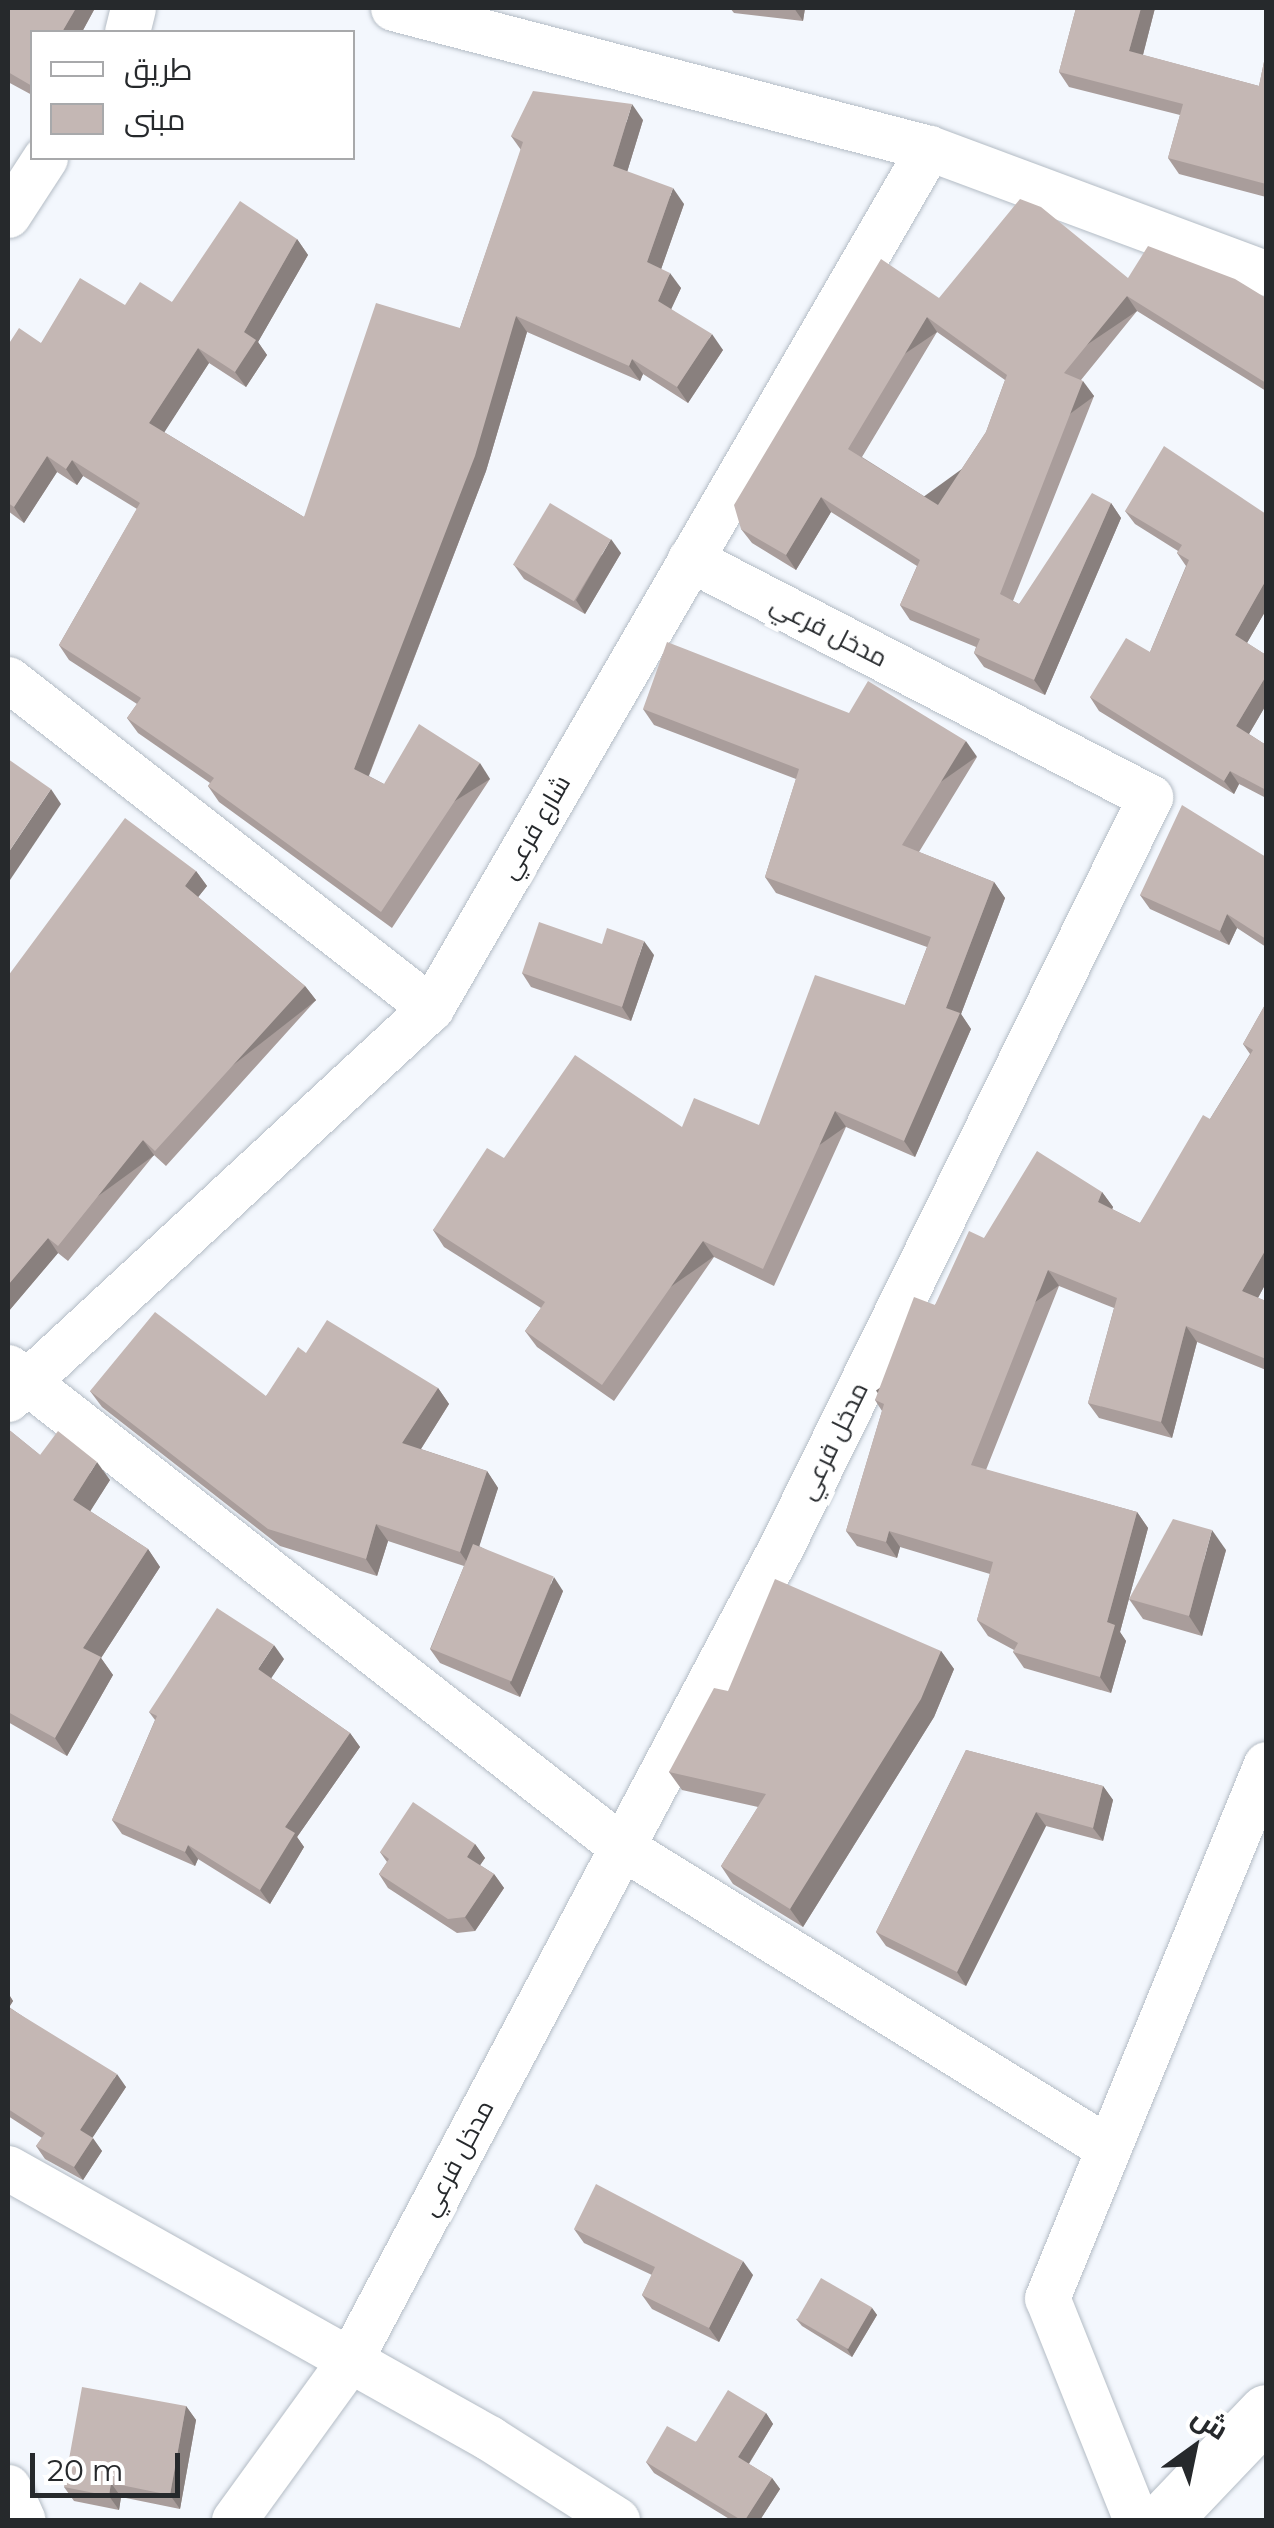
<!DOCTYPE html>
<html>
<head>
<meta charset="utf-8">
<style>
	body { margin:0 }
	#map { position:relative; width:1274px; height:2528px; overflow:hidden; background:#f3f7fd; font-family:Montserrat,Cairo,sans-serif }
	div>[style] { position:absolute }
	.roads { filter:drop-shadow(0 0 2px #b4bcc5) drop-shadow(0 0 2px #b4bcc5) }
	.minor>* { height:45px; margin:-22.5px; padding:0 22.5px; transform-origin:22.5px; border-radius:22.5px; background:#fff }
	.primary>* { height:55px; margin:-27.5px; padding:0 27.5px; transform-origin:27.5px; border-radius:27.5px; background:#fff }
	.wall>* { inset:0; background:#a99d9b }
	.shaded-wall>* { inset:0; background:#89807e; transform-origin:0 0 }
	.building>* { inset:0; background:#c4b7b4; transform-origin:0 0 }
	span { translate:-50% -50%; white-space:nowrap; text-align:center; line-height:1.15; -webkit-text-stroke:10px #fff; paint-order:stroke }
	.street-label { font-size:25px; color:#26292c }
	.frame { position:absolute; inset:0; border:10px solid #26292c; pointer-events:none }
	.legend { position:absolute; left:30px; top:30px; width:325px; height:130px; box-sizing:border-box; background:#fff; border:2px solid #a8a9ab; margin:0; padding:12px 18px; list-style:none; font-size:30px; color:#26292c }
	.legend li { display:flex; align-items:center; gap:20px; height:50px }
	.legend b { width:50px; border:2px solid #a8a9ab }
	.north { position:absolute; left:1144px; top:2398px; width:100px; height:100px; -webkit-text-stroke:8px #fff; paint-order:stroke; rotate:33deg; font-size:28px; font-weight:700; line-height:40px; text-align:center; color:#26292c }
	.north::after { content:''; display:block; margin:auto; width:35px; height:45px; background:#26292c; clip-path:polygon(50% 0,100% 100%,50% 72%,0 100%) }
	.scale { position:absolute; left:30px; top:2453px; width:150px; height:45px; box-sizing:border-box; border:5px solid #26292c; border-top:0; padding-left:12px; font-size:30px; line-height:35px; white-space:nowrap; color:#26292c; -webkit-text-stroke:8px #fff; paint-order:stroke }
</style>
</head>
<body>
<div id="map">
	<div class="roads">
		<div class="minor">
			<div style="left:393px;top:8px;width:554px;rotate:14.64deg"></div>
			<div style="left:929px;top:148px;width:359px;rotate:20.4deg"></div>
			<div style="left:127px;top:32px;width:25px;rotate:-76deg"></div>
			<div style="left:8px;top:215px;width:68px;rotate:-57deg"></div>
			<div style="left:8px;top:679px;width:536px;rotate:37.87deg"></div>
			<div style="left:8px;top:1367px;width:779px;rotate:38.02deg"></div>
			<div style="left:622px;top:1847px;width:572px;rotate:31.77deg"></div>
			<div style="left:8px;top:1399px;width:576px;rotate:-42.75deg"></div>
			<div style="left:431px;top:1008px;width:994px;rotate:-59.93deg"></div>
			<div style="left:8px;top:2168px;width:552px;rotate:29.31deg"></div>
			<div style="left:489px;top:2438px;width:152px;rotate:32.6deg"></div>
			<div style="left:8px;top:2487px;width:36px;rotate:66deg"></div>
			<div style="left:234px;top:2520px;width:198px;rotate:-54.1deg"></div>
			<div style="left:350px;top:2360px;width:920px;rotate:-62.07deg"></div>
			<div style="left:781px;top:1547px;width:836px;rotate:-63.8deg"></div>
			<div style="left:1150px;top:797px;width:518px;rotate:-152.64deg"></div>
			<div style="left:1136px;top:2520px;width:239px;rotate:-111.8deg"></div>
			<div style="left:1047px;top:2298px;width:577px;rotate:-67.7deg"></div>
		</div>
		<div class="primary">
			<div style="left:1163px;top:2520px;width:149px;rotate:-46.4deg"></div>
		</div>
	</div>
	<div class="wall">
		<div style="clip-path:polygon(8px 8px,95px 8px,82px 32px,32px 32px,32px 95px,8px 82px)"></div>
		<div style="clip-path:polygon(730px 8px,805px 8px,803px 21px,734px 13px)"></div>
		<div style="clip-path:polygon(1076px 8px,1155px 8px,1143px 55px,1259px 86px,1266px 52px,1266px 197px,1179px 174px,1168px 158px,1180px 115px,1069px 87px,1059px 72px)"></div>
		<div style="clip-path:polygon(643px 120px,627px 172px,684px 204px,661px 269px,681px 288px,671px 309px,723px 350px,688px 403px,643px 374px,640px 381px,527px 332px,486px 471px,369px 776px,384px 784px,490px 779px,392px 928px,219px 802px,208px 786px,210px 783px,138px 733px,127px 718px,137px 704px,69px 660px,59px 645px,137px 509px,83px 476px,77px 485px,57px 472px,24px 523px,8px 511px,8px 345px,41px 343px,125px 305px,172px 302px,297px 239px,308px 255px,258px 342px,267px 355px,246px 387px,209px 363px,164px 432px,304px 517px,460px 328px,521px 150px,511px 136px)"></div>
		<div style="clip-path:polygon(evenodd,1128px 278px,1266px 298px,1266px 391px,1137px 311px,1081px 380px,1094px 396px,1013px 601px,1019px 604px,1111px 503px,1121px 518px,1045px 695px,984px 667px,974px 653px,976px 647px,910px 620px,900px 605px,917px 566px,831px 512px,796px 570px,752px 543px,741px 529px,939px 298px,1128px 278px,937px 332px,1005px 380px,986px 432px,938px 505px,862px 457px,937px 332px)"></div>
		<div style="clip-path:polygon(1125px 511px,1266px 514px,1266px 610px,1247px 643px,1266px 655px,1266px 705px,1249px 734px,1266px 745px,1266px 798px,1239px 784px,1234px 794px,1099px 711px,1090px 697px,1150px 652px,1186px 566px,1177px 553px,1178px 551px,1135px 524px)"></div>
		<div style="clip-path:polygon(621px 553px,585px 614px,524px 579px,514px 565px)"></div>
		<div style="clip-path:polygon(643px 709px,849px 713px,977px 757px,919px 852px,994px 882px,1005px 898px,961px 1014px,971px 1029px,915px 1157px,846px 1127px,774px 1286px,714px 1257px,614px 1401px,537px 1347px,525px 1331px,541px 1308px,444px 1247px,433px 1230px,504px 1158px,682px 1127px,759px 1125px,905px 1005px,927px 947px,776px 893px,765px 877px,796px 779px,654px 725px)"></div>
		<div style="clip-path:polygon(1266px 857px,1266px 947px,1237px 928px,1229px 945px,1150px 909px,1140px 895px)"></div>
		<div style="clip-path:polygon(196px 871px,207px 886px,198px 897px,305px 986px,316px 1000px,166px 1166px,154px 1155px,68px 1261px,58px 1253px,8px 1312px,8px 976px)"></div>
		<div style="clip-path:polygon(654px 955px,631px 1021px,531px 987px,522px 973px)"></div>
		<div style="clip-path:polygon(1266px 1003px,1266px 1283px,1258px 1298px,1266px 1301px,1266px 1370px,1197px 1342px,1172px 1438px,1099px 1418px,1088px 1403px,1114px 1308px,1059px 1286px,986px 1470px,1137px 1512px,1148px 1528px,1120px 1632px,1126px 1641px,1111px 1693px,1024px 1668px,1013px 1652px,1014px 1650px,988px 1636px,977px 1620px,990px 1574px,900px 1547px,897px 1558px,857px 1546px,846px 1531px,882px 1411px,875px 1400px,935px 1305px,984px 1238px,1102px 1192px,1113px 1207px,1112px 1209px,1140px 1223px,1210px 1119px,1250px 1054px,1243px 1044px)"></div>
		<div style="clip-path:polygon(306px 1353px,438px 1388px,449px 1404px,421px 1449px,487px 1471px,498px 1488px,479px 1546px,563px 1591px,520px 1697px,440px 1663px,430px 1649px,464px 1566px,388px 1541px,377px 1576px,280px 1546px,102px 1407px,90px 1391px,266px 1396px)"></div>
		<div style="clip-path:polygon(8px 1429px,40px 1455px,110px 1480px,90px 1511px,148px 1549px,160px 1567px,101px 1658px,113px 1675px,67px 1756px,8px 1722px)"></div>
		<div style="clip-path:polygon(1226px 1550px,1202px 1636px,1143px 1619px,1129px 1599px)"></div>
		<div style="clip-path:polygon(941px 1651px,954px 1669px,934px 1717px,803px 1927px,733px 1884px,721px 1866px,758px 1807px,682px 1790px,669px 1772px,728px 1691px)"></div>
		<div style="clip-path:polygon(284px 1659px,271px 1678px,350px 1733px,360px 1747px,297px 1837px,304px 1847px,270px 1904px,198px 1859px,195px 1866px,122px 1834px,112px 1820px,155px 1720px,149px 1712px)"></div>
		<div style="clip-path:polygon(966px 1750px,1103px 1786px,1113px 1800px,1103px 1841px,1046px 1826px,966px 1986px,886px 1946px,876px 1932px)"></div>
		<div style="clip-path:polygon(475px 1844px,485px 1858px,480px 1865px,494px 1874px,504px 1888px,475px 1931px,457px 1933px,388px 1888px,379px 1874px,387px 1862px,380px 1852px)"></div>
		<div style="clip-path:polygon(8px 1993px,13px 2001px,9px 2007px,126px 2087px,92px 2138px,102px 2151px,83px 2180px,45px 2159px,36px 2146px,42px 2138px,8px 2116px)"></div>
		<div style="clip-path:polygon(574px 2229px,753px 2275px,719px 2342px,652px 2309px,642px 2295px,652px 2275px,584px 2243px)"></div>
		<div style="clip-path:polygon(872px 2308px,877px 2315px,852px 2357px,802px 2326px,796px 2319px)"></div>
		<div style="clip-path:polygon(186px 2406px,196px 2420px,180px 2509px,121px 2497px,119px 2510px,74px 2501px,64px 2487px)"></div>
		<div style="clip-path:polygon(766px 2413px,773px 2424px,749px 2464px,772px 2478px,780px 2489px,760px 2520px,731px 2520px,654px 2473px,646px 2462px)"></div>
	</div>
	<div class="shaded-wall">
		<div style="clip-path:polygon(76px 8px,95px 8px,82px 32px,62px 32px)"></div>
		<div style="clip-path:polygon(794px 8px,805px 8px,803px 21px)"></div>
		<div style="clip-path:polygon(1141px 8px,1155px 8px,1140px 66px,1129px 51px)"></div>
		<div style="clip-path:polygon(632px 104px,643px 120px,624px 182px,613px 166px)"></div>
		<div style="clip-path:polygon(673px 188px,684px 204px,658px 278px,647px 262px)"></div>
		<div style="clip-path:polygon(297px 239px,308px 255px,258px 342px,267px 355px,246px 387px,235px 372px,244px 332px)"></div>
		<div style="clip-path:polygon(670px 273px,681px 288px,668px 316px,658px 301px)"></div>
		<div style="left:1127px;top:296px;width:18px;height:99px;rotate:56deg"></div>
		<div style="clip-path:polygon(516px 316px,527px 332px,486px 471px,365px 785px,354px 769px)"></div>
		<div style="left:927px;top:317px;width:18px;height:154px;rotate:56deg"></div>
		<div style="clip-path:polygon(712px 334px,723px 350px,688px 403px,677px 387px)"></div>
		<div style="clip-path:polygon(198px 348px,209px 363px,160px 439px,149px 423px)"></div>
		<div style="clip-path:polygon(632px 359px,643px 374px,640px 381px,629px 366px)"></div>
		<div style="left:1083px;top:381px;width:19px;height:229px;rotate:54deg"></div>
		<div style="clip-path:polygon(47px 456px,57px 472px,24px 523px,14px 507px)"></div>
		<div style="clip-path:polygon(72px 460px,83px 476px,77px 485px,66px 469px)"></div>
		<div style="clip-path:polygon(821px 497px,831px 512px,796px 570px,786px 555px)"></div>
		<div style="clip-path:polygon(1111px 503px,1121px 518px,1045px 695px,1034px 680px)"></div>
		<div style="clip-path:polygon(611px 539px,621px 553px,585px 614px,576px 600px)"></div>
		<div style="clip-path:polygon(1266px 580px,1266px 610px,1244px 648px,1235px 635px)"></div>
		<div style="clip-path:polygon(1266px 676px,1266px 705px,1246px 739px,1236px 726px)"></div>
		<div style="left:966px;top:741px;width:19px;height:122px;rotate:55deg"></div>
		<div style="left:480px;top:763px;width:19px;height:179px;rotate:58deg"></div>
		<div style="clip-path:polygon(1230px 771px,1239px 784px,1234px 794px,1224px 781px)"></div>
		<div style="clip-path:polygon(51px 789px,61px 804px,8px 883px,8px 853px)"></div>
		<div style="clip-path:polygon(196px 871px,207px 886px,195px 901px,185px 886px)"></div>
		<div style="clip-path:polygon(994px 882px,1005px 898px,961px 1014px,971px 1029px,915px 1157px,904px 1141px,946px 1008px)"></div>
		<div style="clip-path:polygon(1227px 914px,1237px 928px,1229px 945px,1220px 931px)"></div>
		<div style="clip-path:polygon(644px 941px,654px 955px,631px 1021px,622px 1007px)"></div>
		<div style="left:305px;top:986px;width:18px;height:223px;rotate:52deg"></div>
		<div style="left:835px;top:1111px;width:19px;height:174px;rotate:55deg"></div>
		<div style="left:143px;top:1140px;width:19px;height:136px;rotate:54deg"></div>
		<div style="clip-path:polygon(1102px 1192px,1113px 1207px,1109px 1217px,1098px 1202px)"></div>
		<div style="clip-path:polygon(48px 1238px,58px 1253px,8px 1312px,8px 1285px)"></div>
		<div style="left:703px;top:1241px;width:19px;height:176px;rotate:55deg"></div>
		<div style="clip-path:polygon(1266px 1249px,1266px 1283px,1253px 1307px,1242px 1291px)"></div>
		<div style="left:1048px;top:1270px;width:19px;height:210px;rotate:55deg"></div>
		<div style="clip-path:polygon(1186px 1326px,1197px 1342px,1172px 1438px,1161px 1422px)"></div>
		<div style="clip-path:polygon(438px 1388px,449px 1404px,414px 1460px,402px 1443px)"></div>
		<div style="clip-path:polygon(97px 1462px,110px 1480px,86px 1518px,73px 1500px)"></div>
		<div style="clip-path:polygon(487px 1471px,498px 1488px,472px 1569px,460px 1552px)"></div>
		<div style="clip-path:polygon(1137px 1512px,1148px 1528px,1120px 1632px,1126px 1641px,1111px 1693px,1100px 1677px,1107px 1622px)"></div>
		<div style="clip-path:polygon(376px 1524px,388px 1541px,377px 1576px,366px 1559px)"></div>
		<div style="clip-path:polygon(1212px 1530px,1226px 1550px,1202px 1636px,1189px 1616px)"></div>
		<div style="clip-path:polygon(889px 1531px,900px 1547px,897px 1558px,886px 1542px)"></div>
		<div style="clip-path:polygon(148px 1549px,160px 1567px,101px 1658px,113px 1675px,67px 1756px,55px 1738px,83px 1648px)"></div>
		<div style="clip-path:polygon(554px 1577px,563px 1591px,520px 1697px,510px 1683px)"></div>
		<div style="clip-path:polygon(274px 1645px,284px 1659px,268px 1683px,258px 1669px)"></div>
		<div style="clip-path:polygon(941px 1651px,954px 1669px,934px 1717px,803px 1927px,790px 1909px)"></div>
		<div style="clip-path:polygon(350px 1733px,360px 1747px,297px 1837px,304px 1847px,270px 1904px,260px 1890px,285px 1827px)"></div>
		<div style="clip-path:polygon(1103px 1786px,1113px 1800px,1103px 1841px,1093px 1828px)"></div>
		<div style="clip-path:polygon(1036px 1812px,1046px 1826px,966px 1986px,957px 1972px)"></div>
		<div style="clip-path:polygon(475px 1844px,485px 1858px,476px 1871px,467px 1857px)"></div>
		<div style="clip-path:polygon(188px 1845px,198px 1859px,195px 1866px,185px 1852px)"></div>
		<div style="clip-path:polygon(494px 1874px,504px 1888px,475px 1931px,465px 1917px)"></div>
		<div style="clip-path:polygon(8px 1993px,13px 2001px,8px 2009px)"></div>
		<div style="clip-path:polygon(117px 2074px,126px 2087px,89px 2143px,80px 2130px)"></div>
		<div style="clip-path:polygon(93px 2138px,102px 2151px,83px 2180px,74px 2167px)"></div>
		<div style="clip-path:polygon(743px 2261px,753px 2275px,719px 2342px,709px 2328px)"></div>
		<div style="clip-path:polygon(872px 2308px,877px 2315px,852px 2357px,847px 2349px)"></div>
		<div style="clip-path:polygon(186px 2406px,196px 2420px,180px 2509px,170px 2495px)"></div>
		<div style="clip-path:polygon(766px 2413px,773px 2424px,746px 2468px,738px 2457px)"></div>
		<div style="clip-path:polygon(772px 2478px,780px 2489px,760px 2520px,745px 2520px)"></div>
		<div style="clip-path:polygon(111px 2483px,121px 2497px,119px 2510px,109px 2496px)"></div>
	</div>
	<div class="building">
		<div style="clip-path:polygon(8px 8px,76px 8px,62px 32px,32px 32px,32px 86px,8px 72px)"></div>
		<div style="clip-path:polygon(1076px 8px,1141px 8px,1129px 51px,1259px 86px,1266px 52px,1266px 184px,1168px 158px,1183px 104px,1059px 72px)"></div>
		<div style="clip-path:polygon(533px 91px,632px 104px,613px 166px,673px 188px,647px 262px,670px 273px,658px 301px,712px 334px,677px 387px,632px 359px,629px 366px,516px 316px,475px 456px,354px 769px,384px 784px,419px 724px,480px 763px,381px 912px,208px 786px,214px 778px,127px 718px,141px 698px,59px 645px,140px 503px,72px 460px,66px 469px,47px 456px,14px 507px,8px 503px,8px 345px,19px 328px,41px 343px,80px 278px,125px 305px,140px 282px,172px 302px,240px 201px,297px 239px,244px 332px,256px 340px,235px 372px,198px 348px,149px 423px,304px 517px,376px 303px,460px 328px,523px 142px,511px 136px)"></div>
		<div style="clip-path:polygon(evenodd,1020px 199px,1041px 207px,1128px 278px,1148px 246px,1235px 279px,1266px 298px,1266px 383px,1127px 296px,1064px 373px,1083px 381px,1000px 594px,1019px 604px,1092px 493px,1111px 503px,1034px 680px,974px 653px,980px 639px,900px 605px,920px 560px,821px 497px,786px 555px,741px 529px,734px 505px,881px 259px,939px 298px,1020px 199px,927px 317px,1007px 375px,986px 432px,938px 505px,848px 449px,927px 317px)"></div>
		<div style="clip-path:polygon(1164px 446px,1266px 514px,1266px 580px,1235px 635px,1266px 655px,1266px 676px,1236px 726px,1266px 745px,1266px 790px,1230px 771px,1224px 781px,1090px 697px,1126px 638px,1150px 652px,1189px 560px,1177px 553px,1182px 545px,1125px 511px)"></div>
		<div style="left:550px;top:503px;width:71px;height:72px;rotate:31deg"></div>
		<div style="clip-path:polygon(667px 642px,849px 713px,868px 681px,966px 741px,902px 845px,994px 882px,946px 1008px,960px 1013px,904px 1141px,835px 1111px,763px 1269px,703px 1241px,602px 1385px,525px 1331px,545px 1302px,433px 1230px,487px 1148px,504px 1158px,575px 1055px,682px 1127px,694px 1098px,759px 1125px,815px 975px,905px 1005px,931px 937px,765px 877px,799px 769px,643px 709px)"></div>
		<div style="clip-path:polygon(8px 759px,51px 789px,8px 853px)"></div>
		<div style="clip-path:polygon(1182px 805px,1266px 857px,1266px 939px,1227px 914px,1220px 931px,1140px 895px)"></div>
		<div style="clip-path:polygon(125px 818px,196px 871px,185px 886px,305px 986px,155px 1151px,143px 1140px,58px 1246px,48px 1238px,8px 1285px,8px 976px)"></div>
		<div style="clip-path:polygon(539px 922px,602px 944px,607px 928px,644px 941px,622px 1007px,522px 973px)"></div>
		<div style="clip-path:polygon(1266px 1003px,1266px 1249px,1242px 1291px,1266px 1301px,1266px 1359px,1186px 1326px,1161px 1422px,1088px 1403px,1117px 1298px,1048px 1270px,971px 1465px,1137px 1512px,1107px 1622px,1115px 1625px,1100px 1677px,1013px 1652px,1018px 1643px,977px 1620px,993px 1562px,889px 1531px,886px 1542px,846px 1531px,884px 1404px,875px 1400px,914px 1297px,935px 1305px,969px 1231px,984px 1238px,1037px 1151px,1102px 1192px,1098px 1202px,1140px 1223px,1203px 1115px,1210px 1119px,1253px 1050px,1243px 1044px)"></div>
		<div style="clip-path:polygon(155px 1312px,266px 1396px,298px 1347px,306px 1353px,327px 1320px,438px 1388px,402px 1443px,487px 1471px,460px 1552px,376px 1524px,366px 1559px,268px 1529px,90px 1391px)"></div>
		<div style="clip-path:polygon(8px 1429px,40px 1455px,58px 1431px,97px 1462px,73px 1500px,148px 1549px,83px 1648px,101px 1657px,55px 1738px,8px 1712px)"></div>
		<div style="clip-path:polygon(1173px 1519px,1212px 1530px,1189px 1616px,1129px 1599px)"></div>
		<div style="left:473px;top:1544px;width:87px;height:113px;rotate:22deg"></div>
		<div style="clip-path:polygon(775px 1579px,941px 1651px,921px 1699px,790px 1909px,721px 1866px,766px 1794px,669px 1772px,714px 1688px,728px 1691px)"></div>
		<div style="clip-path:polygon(217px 1608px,274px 1645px,258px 1669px,350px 1733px,285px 1827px,295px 1833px,260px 1890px,188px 1845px,185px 1852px,112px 1820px,157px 1716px,149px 1712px)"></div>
		<div style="clip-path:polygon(966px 1750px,1103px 1786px,1093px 1828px,1036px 1812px,957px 1972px,876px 1932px)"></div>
		<div style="clip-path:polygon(413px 1802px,475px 1844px,467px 1857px,494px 1874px,465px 1917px,448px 1919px,379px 1874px,389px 1859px,380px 1852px)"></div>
		<div style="clip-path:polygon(8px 2007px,117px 2074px,80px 2130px,93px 2138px,74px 2167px,36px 2146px,45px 2133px,8px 2109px)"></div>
		<div style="clip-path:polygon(596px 2184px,743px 2261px,709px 2328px,642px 2295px,655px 2267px,574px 2229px)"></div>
		<div style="left:821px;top:2278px;width:59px;height:48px;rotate:30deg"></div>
		<div style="clip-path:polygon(82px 2387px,186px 2406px,170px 2495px,111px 2483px,109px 2496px,64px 2487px)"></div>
		<div style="clip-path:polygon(728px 2390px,766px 2413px,738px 2457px,772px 2478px,745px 2520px,741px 2520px,646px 2462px,667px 2426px,696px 2442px)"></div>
	</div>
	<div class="street-label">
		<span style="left:829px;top:631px;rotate:27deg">مدخل فرعي</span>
		<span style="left:535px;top:827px;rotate:-60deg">شارع فرعي</span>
		<span style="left:833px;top:1441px;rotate:-64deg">مدخل فرعي</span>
		<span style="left:457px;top:2158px;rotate:-62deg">مدخل فرعي</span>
	</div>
	<div class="frame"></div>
	<ul class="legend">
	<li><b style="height:12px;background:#fff"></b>طريق</li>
	<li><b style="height:28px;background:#c4b7b4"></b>مبنى</li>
	</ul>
	<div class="north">ش</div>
	<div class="scale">20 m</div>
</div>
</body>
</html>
